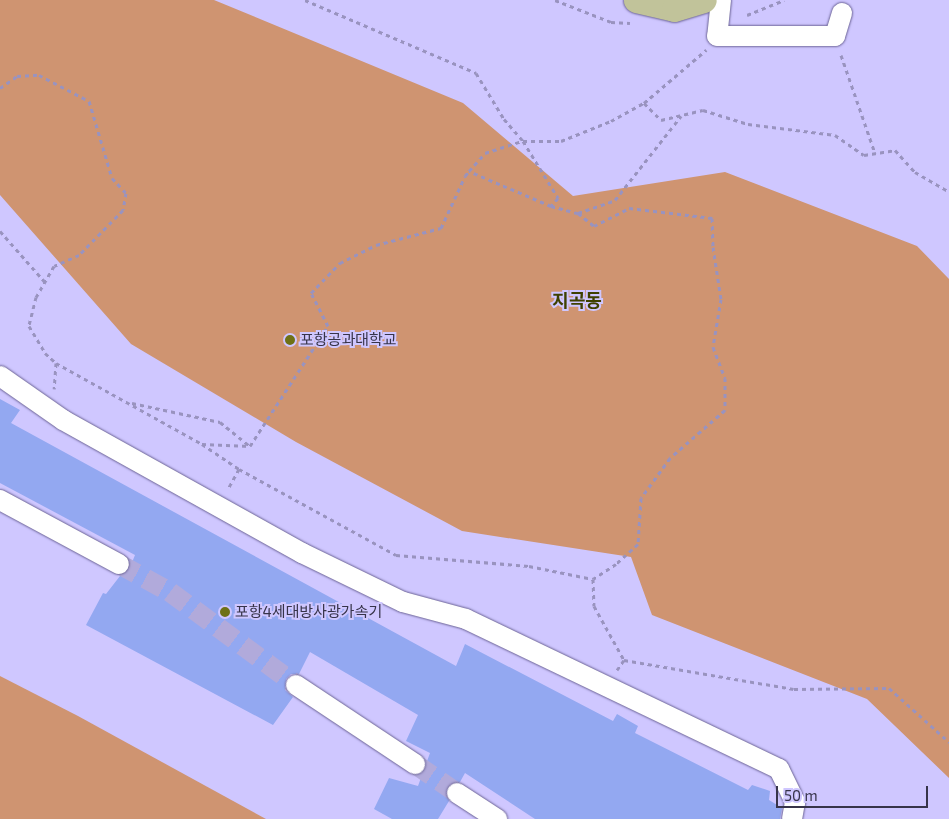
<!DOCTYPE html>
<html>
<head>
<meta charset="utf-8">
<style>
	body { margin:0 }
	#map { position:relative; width:949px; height:819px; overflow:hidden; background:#cfc7ff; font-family:"Exo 2","Noto Sans KR",sans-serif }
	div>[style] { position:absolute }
	.green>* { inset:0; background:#cf9471 }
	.building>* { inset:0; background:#93a8f1 }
	.minor-tunnel>* { height:20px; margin-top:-10px; transform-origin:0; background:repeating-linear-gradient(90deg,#b1aadb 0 20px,transparent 0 30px) }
	.path>* { height:3px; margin-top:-1.5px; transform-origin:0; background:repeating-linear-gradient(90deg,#9993bf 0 4px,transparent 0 8px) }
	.roads { filter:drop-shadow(0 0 1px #6c6496) drop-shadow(0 0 1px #6c6496) }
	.minor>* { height:20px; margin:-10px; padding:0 10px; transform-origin:10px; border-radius:10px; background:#fff }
	.major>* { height:25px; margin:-12.5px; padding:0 12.5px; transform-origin:12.5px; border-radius:12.5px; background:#c1c39a }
	.dots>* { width:14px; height:14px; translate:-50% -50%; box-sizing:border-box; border:2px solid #cfc7ff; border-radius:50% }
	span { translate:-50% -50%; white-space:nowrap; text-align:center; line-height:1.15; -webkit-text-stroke:4px #cfc7ff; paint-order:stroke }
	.poi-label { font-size:15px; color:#37344a }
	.left { translate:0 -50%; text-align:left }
	.quarter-label { font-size:18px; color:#3e4000; font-weight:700 }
	.scale { position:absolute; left:776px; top:786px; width:152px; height:22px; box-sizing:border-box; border:2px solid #37344a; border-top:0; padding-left:6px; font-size:15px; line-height:18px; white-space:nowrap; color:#37344a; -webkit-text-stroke:4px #cfc7ff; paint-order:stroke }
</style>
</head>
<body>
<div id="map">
	<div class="green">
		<div style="clip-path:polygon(0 0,214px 0,463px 103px,573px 196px,725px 172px,917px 246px,949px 279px,949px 778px,867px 699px,652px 615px,631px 557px,462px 531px,296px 442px,131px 344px,0 195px)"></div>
		<div style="clip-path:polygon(0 676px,78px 716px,266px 819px,0 819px)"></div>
	</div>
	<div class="building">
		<div style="clip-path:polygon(0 399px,20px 410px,11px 423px,456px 666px,465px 644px,613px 721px,617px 714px,638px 726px,635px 733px,748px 790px,752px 785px,770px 791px,769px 800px,782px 808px,780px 819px,535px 819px,465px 773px,460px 782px,447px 787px,449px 801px,438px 819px,392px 819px,374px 809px,389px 778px,418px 786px,430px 753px,406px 741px,418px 715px,310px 652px,299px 674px,291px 674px,286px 679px,285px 690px,293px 697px,273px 725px,86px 625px,103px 593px,106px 594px,120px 576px,129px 570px,135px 555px,0 483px)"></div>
	</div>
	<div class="minor-tunnel">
		<div style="left:119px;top:564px;width:58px;rotate:28.8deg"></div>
		<div style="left:170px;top:592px;width:157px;rotate:36.4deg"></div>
		<div style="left:415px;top:764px;width:51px;rotate:34.6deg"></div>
	</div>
	<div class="path">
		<div style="left:305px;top:0;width:186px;rotate:23.1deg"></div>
		<div style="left:476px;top:73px;width:54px;rotate:58.7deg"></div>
		<div style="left:504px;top:119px;width:29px;rotate:49deg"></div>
		<div style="left:523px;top:141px;width:38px"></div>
		<div style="left:561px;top:141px;width:54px;rotate:-21.8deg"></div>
		<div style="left:611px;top:121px;width:38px;rotate:-29deg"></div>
		<div style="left:644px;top:103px;width:82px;rotate:-40.5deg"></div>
		<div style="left:555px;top:0;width:60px;rotate:21.4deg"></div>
		<div style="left:611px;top:22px;width:19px;rotate:3deg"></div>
		<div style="left:747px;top:15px;width:40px;rotate:-22deg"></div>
		<div style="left:841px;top:55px;width:104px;rotate:70.9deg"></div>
		<div style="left:0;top:88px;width:21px;rotate:-35deg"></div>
		<div style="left:17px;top:76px;width:22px;rotate:-3deg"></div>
		<div style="left:39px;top:75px;width:56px;rotate:27.5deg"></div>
		<div style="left:89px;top:101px;width:80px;rotate:73.4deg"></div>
		<div style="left:112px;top:178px;width:21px;rotate:47deg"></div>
		<div style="left:126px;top:193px;width:17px;rotate:100deg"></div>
		<div style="left:123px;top:210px;width:63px;rotate:134.4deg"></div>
		<div style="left:79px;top:255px;width:27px;rotate:156deg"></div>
		<div style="left:54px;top:266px;width:36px;rotate:120deg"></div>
		<div style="left:36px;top:297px;width:30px;rotate:104deg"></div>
		<div style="left:29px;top:326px;width:31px;rotate:59deg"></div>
		<div style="left:45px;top:353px;width:15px;rotate:42deg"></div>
		<div style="left:56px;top:363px;width:26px;rotate:94deg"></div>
		<div style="left:644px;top:103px;width:24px;rotate:45deg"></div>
		<div style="left:661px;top:120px;width:43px;rotate:-13.4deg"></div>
		<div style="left:703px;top:110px;width:47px;rotate:17.3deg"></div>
		<div style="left:748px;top:124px;width:88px;rotate:7.2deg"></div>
		<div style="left:835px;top:135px;width:35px;rotate:35deg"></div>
		<div style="left:864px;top:155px;width:31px;rotate:-9deg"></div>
		<div style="left:895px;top:150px;width:30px;rotate:48deg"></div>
		<div style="left:915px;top:172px;width:39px;rotate:30deg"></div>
		<div style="left:551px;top:206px;width:28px;rotate:15deg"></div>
		<div style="left:578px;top:213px;width:39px;rotate:-19deg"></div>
		<div style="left:615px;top:200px;width:107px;rotate:-51.8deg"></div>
		<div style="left:578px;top:213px;width:21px;rotate:39deg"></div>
		<div style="left:594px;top:226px;width:39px;rotate:-27deg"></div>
		<div style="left:629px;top:208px;width:84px;rotate:6.9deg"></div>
		<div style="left:712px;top:218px;width:29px;rotate:88deg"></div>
		<div style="left:713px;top:247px;width:53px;rotate:81.3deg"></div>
		<div style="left:721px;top:299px;width:49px;rotate:99.5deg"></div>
		<div style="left:713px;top:347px;width:33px;rotate:69deg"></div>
		<div style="left:725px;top:378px;width:32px;rotate:90deg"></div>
		<div style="left:725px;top:410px;width:73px;rotate:138.9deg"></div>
		<div style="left:670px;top:458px;width:49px;rotate:125.9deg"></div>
		<div style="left:641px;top:498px;width:46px;rotate:93.7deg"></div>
		<div style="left:638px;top:544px;width:30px;rotate:138deg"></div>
		<div style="left:616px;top:564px;width:27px;rotate:147deg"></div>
		<div style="left:0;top:231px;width:68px;rotate:48.6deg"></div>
		<div style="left:56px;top:363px;width:167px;rotate:29deg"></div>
		<div style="left:202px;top:444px;width:45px;rotate:34deg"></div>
		<div style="left:239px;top:469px;width:23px;rotate:119deg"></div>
		<div style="left:132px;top:403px;width:90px;rotate:12.2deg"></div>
		<div style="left:220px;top:422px;width:38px;rotate:39deg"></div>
		<div style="left:202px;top:444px;width:48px;rotate:2.4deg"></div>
		<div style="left:250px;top:446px;width:143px;rotate:-57deg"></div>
		<div style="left:328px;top:326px;width:37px;rotate:-117deg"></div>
		<div style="left:311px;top:293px;width:42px;rotate:-46deg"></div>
		<div style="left:340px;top:263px;width:40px;rotate:-26.6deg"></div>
		<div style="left:376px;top:245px;width:67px;rotate:-14.7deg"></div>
		<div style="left:441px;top:228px;width:57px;rotate:-65.2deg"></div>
		<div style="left:465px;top:176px;width:6px;rotate:-51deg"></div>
		<div style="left:469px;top:171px;width:24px;rotate:-48deg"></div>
		<div style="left:485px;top:153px;width:40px;rotate:-18deg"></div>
		<div style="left:523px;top:141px;width:67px;rotate:58.4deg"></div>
		<div style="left:558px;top:198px;width:11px;rotate:131deg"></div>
		<div style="left:551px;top:206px;width:89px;rotate:-156.9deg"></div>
		<div style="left:239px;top:469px;width:179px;rotate:28.7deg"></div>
		<div style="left:396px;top:555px;width:133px;rotate:4.7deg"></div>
		<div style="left:529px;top:566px;width:65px;rotate:11.5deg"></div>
		<div style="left:593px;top:579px;width:27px;rotate:88deg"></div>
		<div style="left:594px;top:606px;width:62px;rotate:60.9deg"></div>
		<div style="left:624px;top:660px;width:172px;rotate:9.7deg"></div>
		<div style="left:794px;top:689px;width:95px;rotate:-0.6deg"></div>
		<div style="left:889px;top:688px;width:81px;rotate:42deg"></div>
		<div style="left:617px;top:670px;width:12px;rotate:-55deg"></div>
	</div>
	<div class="roads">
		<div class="minor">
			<div style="left:721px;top:0;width:36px;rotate:96deg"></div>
			<div style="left:717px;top:36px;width:118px"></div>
			<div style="left:835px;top:36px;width:24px;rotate:-73deg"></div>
			<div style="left:0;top:376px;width:77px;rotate:34.9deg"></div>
			<div style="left:63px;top:420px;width:274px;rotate:29.1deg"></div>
			<div style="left:302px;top:553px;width:112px;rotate:25.9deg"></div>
			<div style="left:403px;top:602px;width:65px;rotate:15.1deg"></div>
			<div style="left:466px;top:619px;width:347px;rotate:25.6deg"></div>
			<div style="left:779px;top:769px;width:37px;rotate:64deg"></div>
			<div style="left:795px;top:802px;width:17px;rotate:100deg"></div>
			<div style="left:0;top:500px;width:135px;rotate:28.3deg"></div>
			<div style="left:296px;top:685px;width:143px;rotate:33.6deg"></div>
			<div style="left:457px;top:793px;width:48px;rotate:33deg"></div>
		</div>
		<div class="major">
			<div style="left:636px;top:0;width:39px;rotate:13deg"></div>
			<div style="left:674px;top:9px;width:31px;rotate:-17deg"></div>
		</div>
	</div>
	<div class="dots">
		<div style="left:290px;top:340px;background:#6e7116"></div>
		<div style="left:225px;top:612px;background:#6e7116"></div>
	</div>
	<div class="poi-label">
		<span class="left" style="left:300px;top:340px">포항공과대학교</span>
		<span class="left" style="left:235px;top:612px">포항4세대방사광가속기</span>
	</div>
	<div class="quarter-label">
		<span style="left:577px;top:300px">지곡동</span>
	</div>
	<div class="scale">50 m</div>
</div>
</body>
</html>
